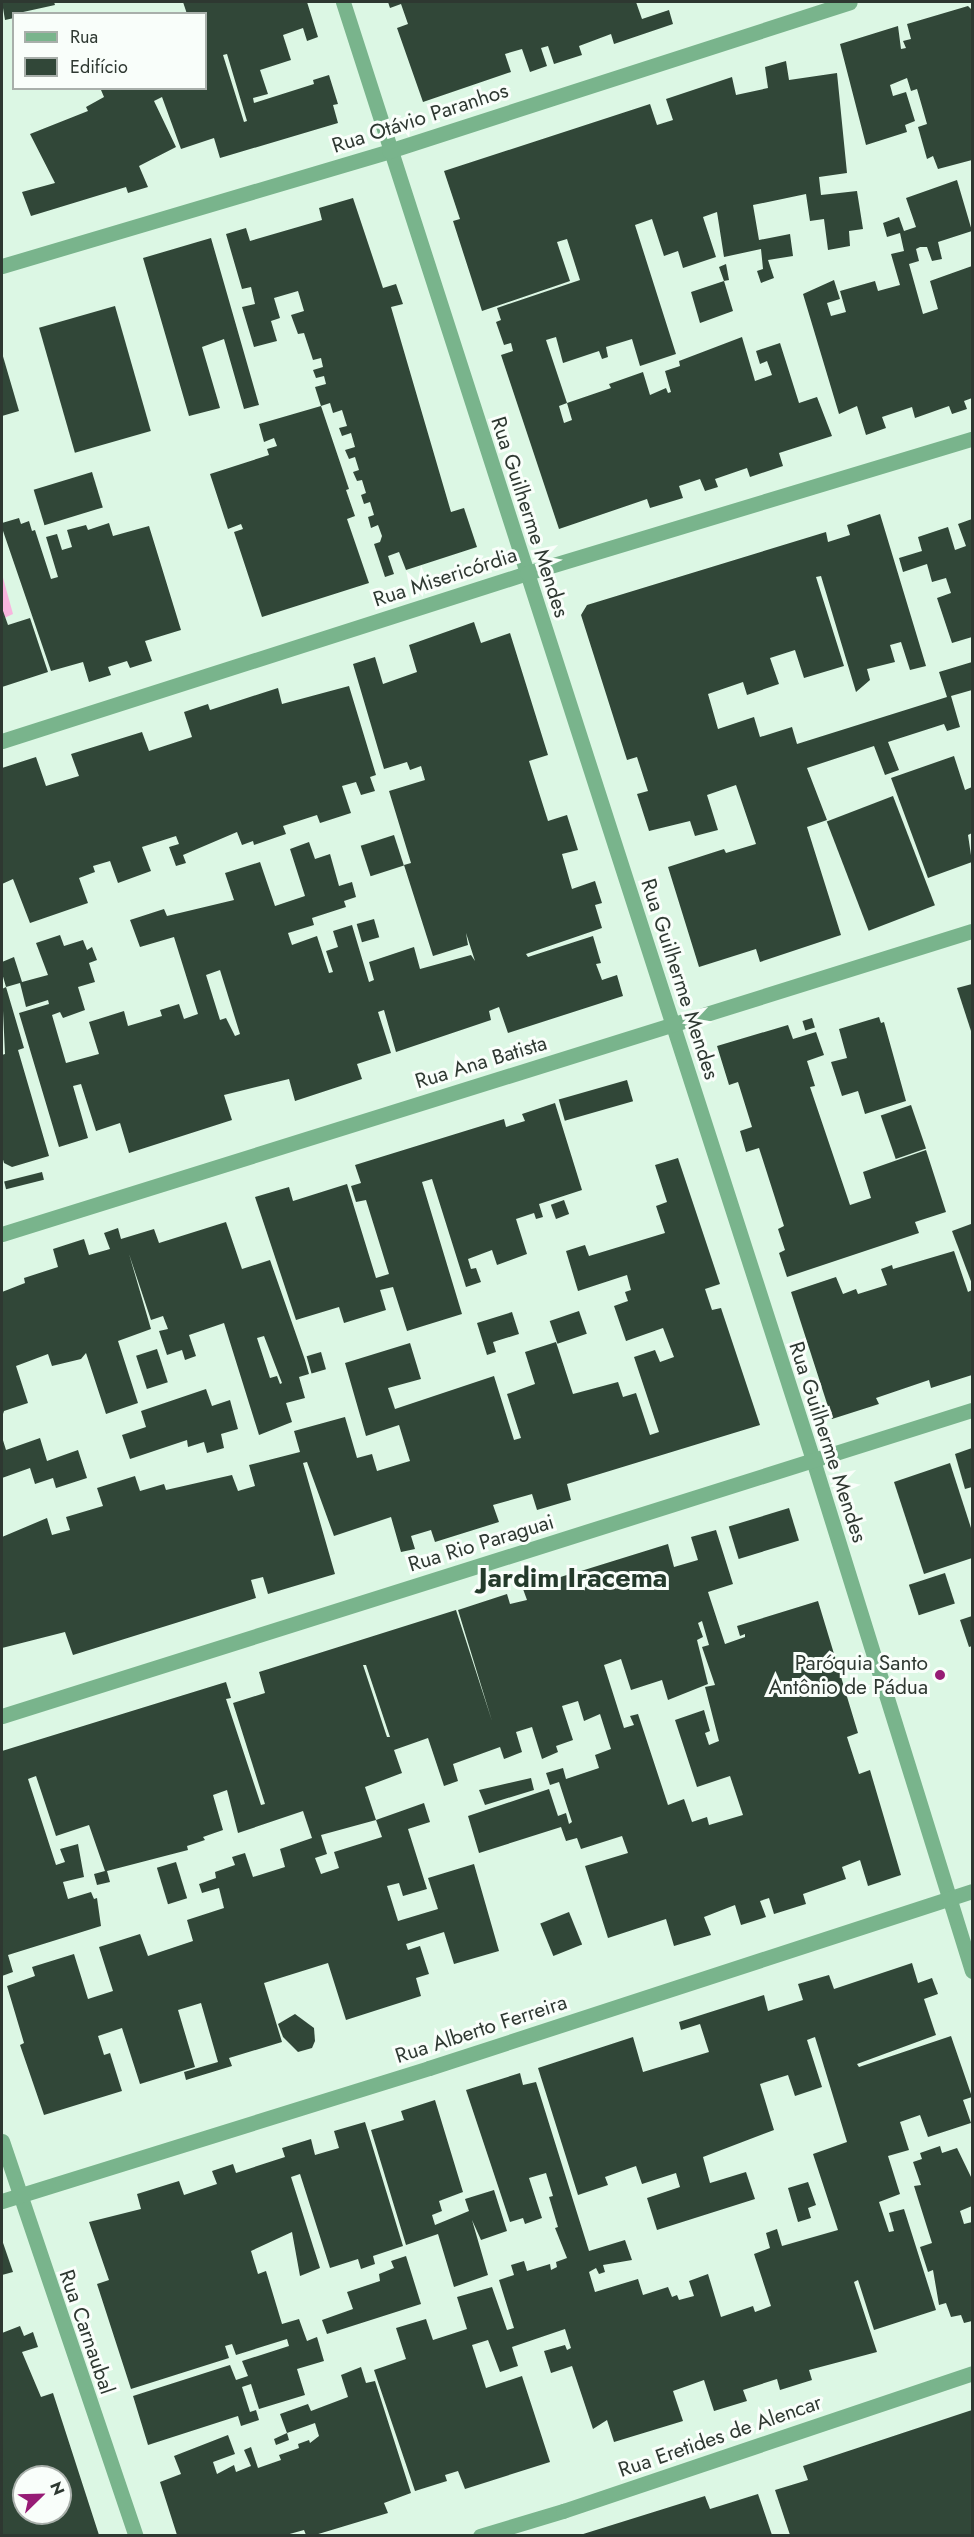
<!DOCTYPE html>
<html>
<head>
<meta charset="utf-8">
<style>
	body { margin:0 }
	#map { position:relative; width:974px; height:2537px; overflow:hidden; background:#dcf7e4; font-family:Jost,sans-serif }
	div>[style] { position:absolute }
	.green>* { inset:0; background:#f8b5de }
	.building>* { inset:0; background:#314738; transform-origin:0 0 }
	.minor>* { height:15px; margin:-7.5px; padding:0 7.5px; transform-origin:7.5px; border-radius:7.5px; background:#79b48c }
	.dots>* { width:16px; height:16px; translate:-50% -50%; box-sizing:border-box; border:3px solid #f9fefa; border-radius:50% }
	span { translate:-50% -50%; white-space:nowrap; text-align:center; line-height:1.15; -webkit-text-stroke:6px #f9fefa; paint-order:stroke }
	.street-label { font-size:21px; color:#2e3831 }
	.poi-label { font-size:21px; color:#2e3831 }
	.right { translate:-100% -50%; text-align:right }
	.district-label { font-size:27px; color:#243a2b; font-weight:700 }
	.frame { position:absolute; inset:0; border:3px solid #2e3831; pointer-events:none }
	.legend { position:absolute; left:12px; top:12px; width:195px; height:78px; box-sizing:border-box; background:#f9fefa; border:2px solid #a8afaa; margin:0; padding:8px 10px; list-style:none; font-size:18px; color:#2e3831 }
	.legend li { display:flex; align-items:center; gap:12px; height:30px }
	.legend b { width:30px; border:2px solid #a8afaa }
	.north { position:absolute; left:12px; top:2465px; width:60px; height:60px; box-sizing:border-box; background:#f9fefa; border:2px solid #a8afaa; border-radius:50%; rotate:67deg; font-size:16px; font-weight:700; line-height:24px; text-align:center; color:#2e3831 }
	.north::after { content:''; display:block; margin:auto; width:21px; height:27px; background:#971c75; clip-path:polygon(50% 0,100% 100%,50% 72%,0 100%) }
</style>
</head>
<body>
<div id="map">
	<div class="green">
		<div style="clip-path:polygon(2px 574px,13px 614px,2px 619px)"></div>
	</div>
	<div class="building">
		<div style="clip-path:polygon(2px 2px,54px 2px,55px 5px,14px 14px,14px 18px,5px 20px)"></div>
		<div style="clip-path:polygon(evenodd,183px 2px,307px 2px,318px 37px,307px 41px,303px 28px,283px 35px,291px 60px,260px 70px,268px 94px,253px 98px,254px 103px,314px 84px,313px 80px,329px 75px,338px 104px,333px 105px,338px 123px,220px 158px,214px 138px,181px 149px,162px 97px,154px 101px,176px 147px,139px 166px,148px 187px,128px 193px,126px 187px,31px 216px,22px 192px,55px 183px,30px 134px,88px 111px,86px 107px,104px 97px,101px 90px,104px 88px,206px 88px,206px 14px,187px 14px,183px 2px,227px 54px,247px 121px,244px 122px,223px 55px,227px 54px)"></div>
		<div style="clip-path:polygon(388px 2px,636px 2px,642px 19px,669px 10px,673px 24px,614px 44px,611px 34px,579px 46px,582px 55px,554px 64px,548px 46px,541px 48px,547px 66px,530px 72px,522px 49px,505px 54px,511px 72px,423px 102px,397px 28px,408px 24px,401px 4px,390px 8px)"></div>
		<div style="clip-path:polygon(968px 6px,972px 10px,972px 160px,938px 169px,933px 156px,927px 159px,918px 127px,927px 124px,917px 89px,911px 91px,907px 78px,890px 85px,893px 96px,906px 92px,915px 121px,905px 125px,907px 132px,866px 145px,840px 44px,898px 26px,901px 49px,906px 48px,903px 41px,911px 39px,907px 24px)"></div>
		<div style="clip-path:polygon(786px 61px,789px 80px,837px 73px,847px 173px,819px 177px,821px 195px,857px 191px,863px 229px,849px 231px,850px 246px,828px 250px,824px 219px,810px 221px,806px 194px,753px 205px,759px 240px,790px 234px,793px 256px,768px 260px,774px 278px,761px 283px,757px 271px,763px 269px,761px 249px,724px 257px,717px 212px,703px 217px,716px 257px,683px 268px,678px 251px,664px 256px,652px 219px,635px 225px,676px 354px,640px 366px,632px 339px,606px 347px,608px 357px,602px 359px,599px 351px,563px 363px,556px 337px,546px 340px,567px 403px,559px 406px,564px 423px,572px 420px,567px 403px,611px 388px,609px 384px,643px 372px,650px 395px,666px 388px,668px 393px,671px 392px,665px 371px,680px 366px,679px 361px,742px 337px,755px 381px,772px 375px,767px 361px,760px 364px,756px 351px,780px 343px,799px 403px,817px 397px,832px 436px,779px 453px,783px 466px,750px 477px,747px 468px,715px 479px,718px 487px,705px 491px,700px 479px,679px 486px,683px 498px,650px 508px,647px 499px,559px 529px,501px 355px,513px 351px,511px 343px,504px 345px,496px 322px,501px 320px,497px 308px,580px 280px,567px 239px,557px 242px,570px 281px,482px 311px,453px 221px,460px 219px,444px 171px,650px 104px,657px 125px,673px 120px,666px 99px,732px 77px,736px 95px,768px 88px,765px 67px)"></div>
		<div style="clip-path:polygon(957px 180px,972px 231px,938px 242px,942px 259px,932px 261px,927px 247px,920px 247px,916px 249px,919px 261px,909px 264px,923px 314px,938px 309px,930px 281px,972px 266px,972px 398px,964px 401px,967px 409px,952px 414px,949px 406px,915px 418px,912px 407px,882px 417px,886px 428px,866px 435px,857px 406px,839px 414px,803px 294px,834px 280px,840px 299px,827px 303px,831px 316px,846px 312px,840px 291px,875px 281px,878px 291px,900px 285px,891px 254px,904px 251px,900px 233px,887px 237px,883px 223px,899px 217px,904px 231px,916px 227px,906px 198px)"></div>
		<div style="clip-path:polygon(353px 198px,383px 288px,396px 284px,403px 304px,391px 307px,451px 512px,464px 508px,477px 547px,406px 570px,399px 552px,388px 556px,394px 574px,385px 577px,374px 544px,380px 542px,382px 536px,378px 525px,371px 528px,368px 517px,374px 515px,370px 502px,364px 504px,361px 495px,366px 493px,362px 480px,357px 481px,353px 472px,359px 470px,355px 457px,349px 459px,345px 450px,355px 447px,351px 433px,342px 436px,339px 428px,347px 426px,342px 410px,333px 413px,330px 403px,321px 406px,315px 387px,326px 384px,324px 376px,316px 378px,313px 370px,323px 367px,321px 358px,313px 360px,304px 333px,298px 334px,291px 315px,304px 311px,298px 291px,274px 298px,280px 318px,271px 321px,277px 341px,254px 347px,242px 307px,255px 304px,251px 287px,242px 289px,226px 234px,246px 228px,250px 241px,322px 220px,319px 208px)"></div>
		<div style="clip-path:polygon(211px 238px,259px 405px,244px 409px,224px 339px,202px 347px,220px 408px,189px 416px,143px 258px)"></div>
		<div style="clip-path:polygon(726px 264px,729px 280px,724px 281px,733px 311px,700px 323px,691px 292px,724px 281px,719px 267px)"></div>
		<div style="left:115px;top:306px;width:130px;height:79px;rotate:74deg"></div>
		<div style="clip-path:polygon(2px 353px,19px 411px,2px 416px)"></div>
		<div style="clip-path:polygon(321px 406px,349px 489px,346px 490px,355px 516px,347px 519px,369px 583px,262px 617px,234px 532px,243px 529px,241px 524px,228px 529px,210px 474px,269px 455px,267px 449px,277px 446px,274px 438px,264px 442px,259px 424px)"></div>
		<div style="left:92px;top:472px;width:37px;height:61px;rotate:73deg"></div>
		<div style="clip-path:polygon(880px 514px,926px 666px,910px 670px,901px 642px,890px 645px,895px 662px,867px 669px,870px 680px,856px 692px,821px 576px,816px 577px,844px 666px,804px 678px,795px 650px,770px 658px,779px 684px,747px 695px,743px 682px,708px 694px,718px 729px,754px 717px,760px 737px,792px 727px,797px 744px,947px 697px,939px 672px,972px 662px,972px 690px,951px 696px,960px 727px,947px 731px,944px 724px,888px 742px,899px 770px,885px 775px,874px 746px,807px 768px,827px 820px,807px 827px,841px 935px,760px 962px,756px 949px,699px 967px,668px 867px,724px 849px,726px 853px,756px 844px,736px 785px,707px 795px,718px 830px,695px 836px,690px 821px,649px 831px,637px 794px,648px 791px,637px 757px,627px 760px,581px 615px,587px 605px,826px 532px,828px 542px,850px 535px,847px 525px)"></div>
		<div style="clip-path:polygon(19px 518px,21px 524px,29px 521px,32px 531px,35px 530px,51px 579px,58px 577px,46px 537px,57px 534px,62px 550px,72px 547px,67px 530px,86px 525px,88px 530px,109px 523px,113px 536px,149px 526px,181px 630px,145px 641px,152px 661px,130px 668px,127px 661px,108px 667px,111px 675px,89px 682px,83px 662px,51px 671px,2px 528px,2px 523px)"></div>
		<div style="clip-path:polygon(972px 519px,972px 637px,952px 643px,937px 598px,951px 593px,946px 578px,932px 582px,927px 564px,903px 572px,899px 558px,922px 551px,918px 537px,948px 527px,955px 550px,966px 546px,958px 524px)"></div>
		<div style="clip-path:polygon(2px 608px,8px 625px,30px 618px,48px 672px,2px 687px)"></div>
		<div style="clip-path:polygon(evenodd,474px 622px,481px 643px,510px 633px,548px 755px,529px 761px,548px 821px,567px 815px,578px 850px,562px 854px,572px 889px,595px 881px,602px 903px,595px 905px,602px 928px,526px 954px,528px 957px,593px 936px,601px 963px,596px 964px,602px 980px,617px 975px,623px 996px,508px 1033px,499px 1007px,489px 1011px,491px 1020px,396px 1052px,384px 1010px,378px 1012px,391px 1053px,357px 1064px,362px 1079px,295px 1101px,289px 1079px,224px 1095px,232px 1120px,129px 1153px,120px 1123px,96px 1131px,81px 1084px,73px 1086px,88px 1138px,59px 1147px,19px 1013px,49px 1004px,48px 1000px,26px 1007px,20px 983px,6px 987px,2px 973px,2px 962px,14px 957px,22px 982px,48px 975px,36px 943px,60px 935px,64px 946px,83px 940px,87px 950px,92px 947px,97px 960px,89px 963px,95px 982px,78px 987px,85px 1010px,63px 1018px,60px 1012px,52px 1015px,66px 1063px,99px 1054px,89px 1022px,124px 1011px,128px 1026px,162px 1016px,160px 1010px,179px 1004px,184px 1019px,198px 1014px,174px 937px,140px 947px,130px 920px,164px 909px,167px 916px,234px 900px,225px 873px,260px 862px,275px 906px,305px 896px,290px 849px,309px 842px,315px 859px,330px 854px,339px 886px,352px 882px,356px 897px,344px 901px,346px 907px,312px 918px,314px 925px,288px 933px,292px 945px,317px 936px,329px 973px,333px 972px,326px 951px,338px 947px,333px 931px,352px 925px,369px 982px,374px 980px,369px 962px,414px 947px,420px 969px,471px 955px,475px 961px,466px 933px,468px 945px,433px 956px,404px 865px,411px 863px,389px 791px,425px 780px,421px 766px,410px 770px,407px 762px,384px 769px,353px 664px,375px 657px,383px 684px,417px 672px,409px 645px,474px 622px,220px 970px,240px 1034px,235px 1036px,226px 1018px,220px 1020px,206px 975px,220px 970px)"></div>
		<div style="clip-path:polygon(349px 686px,376px 775px,370px 777px,375px 791px,361px 795px,356px 782px,342px 786px,351px 813px,320px 823px,317px 815px,283px 826px,286px 834px,254px 845px,253px 841px,242px 845px,237px 832px,183px 855px,186px 863px,176px 866px,169px 847px,179px 844px,176px 836px,142px 847px,151px 871px,118px 883px,110px 861px,93px 866px,95px 872px,79px 878px,88px 903px,30px 923px,13px 879px,2px 884px,2px 768px,36px 757px,46px 786px,79px 776px,71px 754px,142px 732px,149px 751px,192px 737px,184px 712px,208px 704px,210px 710px,278px 688px,282px 704px)"></div>
		<div style="clip-path:polygon(954px 756px,965px 790px,972px 787px,972px 833px,968px 835px,972px 862px,928px 878px,891px 778px)"></div>
		<div style="left:893px;top:796px;width:117px;height:71px;rotate:69deg"></div>
		<div style="left:394px;top:835px;width:32px;height:35px;rotate:72deg"></div>
		<div style="left:374px;top:919px;width:19px;height:18px;rotate:74deg"></div>
		<div style="clip-path:polygon(972px 984px,972px 1034px,957px 988px)"></div>
		<div style="clip-path:polygon(6px 987px,24px 1048px,18px 1050px,49px 1156px,12px 1167px,4px 1163px,2px 1156px,2px 1055px,5px 1054px,2px 989px)"></div>
		<div style="clip-path:polygon(879px 1017px,881px 1023px,884px 1022px,906px 1101px,865px 1114px,858px 1091px,842px 1096px,831px 1062px,847px 1058px,839px 1029px)"></div>
		<div style="left:812px;top:1018px;width:10px;height:10px;rotate:73deg"></div>
		<div style="clip-path:polygon(788px 1025px,793px 1039px,816px 1032px,824px 1055px,807px 1061px,815px 1086px,810px 1087px,850px 1205px,871px 1198px,863px 1172px,926px 1150px,946px 1212px,915px 1222px,919px 1233px,787px 1277px,779px 1253px,785px 1250px,778px 1229px,784px 1226px,759px 1148px,746px 1152px,740px 1131px,752px 1127px,738px 1082px,729px 1085px,717px 1046px)"></div>
		<div style="left:627px;top:1080px;width:22px;height:71px;rotate:74deg"></div>
		<div style="clip-path:polygon(555px 1103px,582px 1190px,539px 1204px,543px 1217px,536px 1219px,534px 1213px,516px 1219px,527px 1254px,497px 1265px,492px 1250px,468px 1259px,471px 1269px,476px 1268px,481px 1282px,466px 1287px,432px 1179px,422px 1182px,462px 1314px,407px 1331px,393px 1287px,380px 1290px,386px 1310px,344px 1323px,339px 1307px,296px 1320px,255px 1197px,289px 1187px,293px 1201px,347px 1184px,376px 1278px,389px 1274px,366px 1200px,356px 1202px,351px 1186px,361px 1183px,355px 1165px,504px 1119px,506px 1127px,525px 1121px,522px 1114px)"></div>
		<div style="left:911px;top:1105px;width:46px;height:32px;rotate:71deg"></div>
		<div style="clip-path:polygon(678px 1158px,720px 1284px,705px 1289px,712px 1310px,721px 1308px,760px 1425px,567px 1484px,571px 1500px,537px 1510px,532px 1494px,493px 1505px,499px 1522px,435px 1542px,431px 1530px,411px 1536px,415px 1549px,401px 1552px,391px 1517px,334px 1536px,307px 1462px,303px 1463px,335px 1574px,268px 1594px,263px 1577px,251px 1580px,256px 1598px,73px 1655px,65px 1632px,2px 1648px,2px 1537px,47px 1518px,52px 1535px,70px 1530px,66px 1517px,103px 1506px,97px 1488px,135px 1476px,140px 1491px,164px 1484px,166px 1490px,232px 1475px,238px 1491px,255px 1486px,249px 1465px,300px 1452px,294px 1431px,345px 1417px,357px 1458px,372px 1454px,377px 1471px,410px 1461px,399px 1425px,366px 1436px,345px 1363px,410px 1343px,421px 1379px,388px 1388px,395px 1409px,494px 1376px,514px 1440px,521px 1438px,507px 1394px,535px 1384px,525px 1352px,556px 1342px,573px 1394px,618px 1382px,623px 1397px,636px 1393px,650px 1435px,659px 1432px,634px 1357px,655px 1350px,660px 1362px,674px 1357px,663px 1328px,626px 1341px,614px 1306px,628px 1301px,625px 1292px,631px 1290px,627px 1275px,578px 1291px,566px 1251px,585px 1245px,589px 1256px,665px 1233px,656px 1206px,667px 1202px,655px 1165px)"></div>
		<div style="left:42px;top:1172px;width:8px;height:39px;rotate:76deg"></div>
		<div style="left:564px;top:1200px;width:15px;height:14px;rotate:70deg"></div>
		<div style="clip-path:polygon(evenodd,226px 1222px,242px 1269px,270px 1260px,305px 1360px,309px 1374px,299px 1377px,305px 1398px,286px 1403px,292px 1422px,259px 1435px,224px 1323px,189px 1335px,196px 1356px,185px 1360px,182px 1350px,167px 1355px,159px 1331px,168px 1329px,163px 1316px,151px 1320px,129px 1254px,151px 1329px,118px 1341px,138px 1403px,106px 1414px,86px 1353px,81px 1359px,52px 1366px,48px 1354px,16px 1366px,28px 1403px,4px 1411px,2px 1417px,2px 1292px,25px 1283px,24px 1278px,58px 1267px,53px 1249px,84px 1239px,89px 1255px,110px 1249px,104px 1233px,118px 1228px,121px 1239px,154px 1229px,159px 1243px,226px 1222px,264px 1336px,282px 1383px,280px 1384px,277px 1376px,270px 1378px,257px 1338px,264px 1336px)"></div>
		<div style="clip-path:polygon(971px 1224px,972px 1228px,972px 1284px,952px 1231px)"></div>
		<div style="clip-path:polygon(954px 1251px,968px 1292px,972px 1290px,972px 1375px,931px 1388px,929px 1380px,876px 1398px,879px 1404px,832px 1419px,791px 1292px,836px 1277px,843px 1294px,856px 1289px,858px 1294px,887px 1285px,881px 1269px,892px 1265px,893px 1269px)"></div>
		<div style="left:579px;top:1311px;width:24px;height:31px;rotate:71deg"></div>
		<div style="clip-path:polygon(512px 1312px,519px 1334px,493px 1342px,496px 1352px,487px 1355px,477px 1323px)"></div>
		<div style="left:157px;top:1349px;width:35px;height:22px;rotate:72deg"></div>
		<div style="left:321px;top:1352px;width:18px;height:15px;rotate:74deg"></div>
		<div style="clip-path:polygon(206px 1389px,212px 1406px,230px 1400px,238px 1429px,221px 1434px,224px 1448px,207px 1453px,204px 1442px,188px 1447px,187px 1440px,130px 1459px,122px 1435px,146px 1427px,141px 1411px)"></div>
		<div style="clip-path:polygon(2px 1437px,6px 1450px,40px 1438px,47px 1461px,78px 1450px,87px 1478px,56px 1488px,53px 1478px,35px 1484px,30px 1468px,2px 1478px)"></div>
		<div style="clip-path:polygon(972px 1448px,972px 1487px,965px 1489px,955px 1454px)"></div>
		<div style="clip-path:polygon(950px 1463px,972px 1531px,972px 1558px,924px 1574px,894px 1482px)"></div>
		<div style="left:789px;top:1508px;width:34px;height:63px;rotate:73deg"></div>
		<div style="clip-path:polygon(evenodd,716px 1530px,733px 1584px,708px 1592px,725px 1644px,745px 1637px,745px 1634px,740px 1636px,737px 1626px,818px 1601px,858px 1733px,847px 1737px,859px 1774px,870px 1770px,901px 1875px,868px 1886px,860px 1860px,842px 1867px,846px 1879px,803px 1894px,806px 1904px,774px 1914px,769px 1898px,760px 1901px,766px 1917px,741px 1925px,735px 1905px,704px 1917px,711px 1935px,674px 1946px,666px 1919px,608px 1938px,585px 1866px,628px 1853px,622px 1836px,581px 1849px,577px 1838px,566px 1841px,561px 1827px,479px 1853px,468px 1816px,549px 1789px,558px 1816px,566px 1813px,569px 1824px,572px 1822px,559px 1782px,550px 1785px,546px 1773px,563px 1768px,566px 1779px,599px 1768px,595px 1755px,611px 1749px,600px 1714px,584px 1721px,578px 1701px,562px 1706px,573px 1740px,556px 1746px,558px 1752px,542px 1759px,532px 1727px,516px 1732px,522px 1752px,504px 1759px,500px 1747px,453px 1764px,458px 1781px,444px 1786px,428px 1738px,394px 1750px,402px 1773px,365px 1787px,376px 1820px,321px 1835px,327px 1854px,315px 1858px,321px 1874px,339px 1868px,334px 1852px,382px 1837px,376px 1820px,424px 1803px,430px 1822px,408px 1829px,427px 1889px,403px 1896px,399px 1883px,387px 1886px,398px 1921px,438px 1909px,428px 1878px,474px 1864px,499px 1951px,454px 1964px,444px 1932px,406px 1944px,408px 1950px,420px 1946px,428px 1971px,429px 1974px,416px 1978px,421px 1996px,346px 2020px,328px 1963px,264px 1983px,282px 2042px,229px 2058px,232px 2066px,186px 2080px,184px 2072px,218px 2062px,201px 2003px,178px 2010px,195px 2067px,140px 2084px,122px 2028px,98px 2036px,104px 2055px,110px 2053px,122px 2091px,44px 2115px,20px 2045px,24px 2043px,7px 1986px,35px 1976px,32px 1967px,74px 1954px,88px 1999px,113px 1991px,99px 1947px,140px 1934px,148px 1956px,193px 1941px,187px 1920px,224px 1908px,219px 1888px,202px 1893px,199px 1884px,216px 1878px,215px 1872px,235px 1865px,232px 1857px,245px 1853px,253px 1877px,285px 1867px,280px 1849px,312px 1838px,303px 1811px,238px 1833px,227px 1790px,213px 1795px,223px 1830px,203px 1837px,205px 1840px,187px 1846px,188px 1850px,107px 1871px,110px 1882px,97px 1885px,94px 1874px,105px 1871px,89px 1825px,56px 1836px,36px 1776px,28px 1779px,56px 1865px,65px 1862px,60px 1849px,78px 1844px,84px 1877px,63px 1882px,68px 1899px,91px 1892px,94px 1899px,97px 1898px,101px 1926px,8px 1955px,13px 1972px,2px 1976px,2px 1751px,226px 1682px,231px 1698px,226px 1699px,261px 1805px,265px 1804px,233px 1703px,265px 1693px,259px 1672px,456px 1610px,492px 1721px,458px 1610px,507px 1594px,510px 1604px,527px 1600px,523px 1589px,573px 1573px,578px 1589px,586px 1587px,581px 1571px,668px 1544px,674px 1567px,698px 1560px,691px 1537px,716px 1530px,702px 1621px,709px 1645px,702px 1647px,715px 1685px,705px 1687px,719px 1741px,709px 1745px,705px 1733px,710px 1731px,704px 1710px,675px 1720px,697px 1787px,730px 1776px,743px 1815px,709px 1825px,707px 1817px,692px 1822px,684px 1799px,668px 1805px,638px 1714px,630px 1716px,634px 1725px,624px 1728px,604px 1665px,621px 1659px,631px 1690px,662px 1680px,668px 1700px,708px 1684px,697px 1640px,703px 1637px,698px 1623px,702px 1621px,716px 1530px,363px 1665px,366px 1665px,390px 1737px,387px 1737px,363px 1665px)"></div>
		<div style="left:945px;top:1573px;width:32px;height:38px;rotate:72deg"></div>
		<div style="clip-path:polygon(972px 1616px,972px 1646px,969px 1647px,960px 1620px)"></div>
		<div style="clip-path:polygon(531px 1778px,534px 1790px,485px 1805px,479px 1790px)"></div>
		<div style="left:176px;top:1862px;width:38px;height:20px;rotate:73deg"></div>
		<div style="left:569px;top:1912px;width:35px;height:31px;rotate:68deg"></div>
		<div style="clip-path:polygon(912px 1963px,918px 1983px,932px 1978px,938px 1994px,924px 1999px,936px 2035px,857px 2064px,859px 2067px,951px 2036px,972px 2097px,963px 2100px,971px 2123px,928px 2137px,920px 2115px,900px 2122px,909px 2150px,888px 2156px,900px 2194px,879px 2202px,889px 2232px,894px 2231px,889px 2213px,904px 2209px,936px 2310px,874px 2330px,858px 2280px,854px 2282px,877px 2352px,809px 2370px,812px 2380px,780px 2390px,777px 2379px,743px 2390px,747px 2401px,714px 2411px,704px 2380px,673px 2391px,683px 2421px,614px 2442px,607px 2420px,593px 2429px,572px 2366px,551px 2373px,544px 2351px,565px 2345px,567px 2350px,571px 2348px,565px 2329px,512px 2347px,518px 2366px,500px 2372px,488px 2340px,472px 2345px,486px 2388px,522px 2376px,550px 2462px,465px 2489px,458px 2471px,445px 2475px,447px 2481px,415px 2491px,374px 2370px,406px 2359px,396px 2328px,426px 2319px,433px 2340px,467px 2329px,457px 2297px,492px 2287px,507px 2330px,514px 2328px,499px 2280px,514px 2275px,511px 2265px,524px 2261px,527px 2271px,550px 2264px,551px 2270px,557px 2267px,556px 2262px,567px 2258px,555px 2228px,558px 2227px,549px 2197px,553px 2196px,546px 2173px,529px 2178px,542px 2218px,525px 2224px,523px 2218px,510px 2222px,466px 2090px,520px 2073px,523px 2085px,536px 2082px,589px 2251px,625px 2240px,632px 2260px,603px 2265px,605px 2272px,599px 2274px,596px 2268px,589px 2272px,595px 2292px,638px 2279px,643px 2295px,668px 2287px,672px 2297px,677px 2295px,679px 2300px,694px 2296px,689px 2281px,708px 2274px,721px 2317px,753px 2306px,755px 2312px,771px 2306px,754px 2254px,770px 2248px,766px 2233px,777px 2229px,782px 2246px,838px 2230px,813px 2154px,847px 2142px,815px 2037px,807px 2040px,822px 2087px,795px 2096px,788px 2075px,760px 2084px,774px 2130px,703px 2157px,710px 2183px,746px 2172px,755px 2199px,657px 2230px,647px 2198px,680px 2187px,676px 2173px,642px 2184px,636px 2166px,605px 2177px,608px 2185px,578px 2195px,538px 2068px,633px 2037px,643px 2072px,709px 2052px,700px 2024px,681px 2030px,679px 2022px,764px 1995px,768px 2011px,803px 2000px,798px 1984px,829px 1975px,834px 1989px)"></div>
		<div style="clip-path:polygon(295px 2014px,314px 2028px,315px 2041px,312px 2048px,298px 2052px,283px 2037px,278px 2024px)"></div>
		<div style="clip-path:polygon(435px 2100px,463px 2192px,439px 2201px,442px 2211px,432px 2215px,435px 2225px,469px 2211px,465px 2199px,494px 2190px,507px 2231px,481px 2240px,472px 2220px,488px 2275px,454px 2287px,438px 2234px,406px 2245px,371px 2130px,404px 2120px,401px 2111px)"></div>
		<div style="clip-path:polygon(365px 2122px,403px 2246px,373px 2256px,375px 2264px,361px 2269px,358px 2259px,330px 2268px,300px 2174px,291px 2177px,320px 2268px,300px 2276px,292px 2232px,251px 2251px,258px 2274px,266px 2271px,282px 2324px,299px 2319px,307px 2341px,317px 2337px,324px 2361px,297px 2369px,305px 2395px,259px 2409px,251px 2384px,242px 2387px,250px 2412px,256px 2410px,259px 2420px,241px 2426px,238px 2416px,148px 2445px,133px 2396px,230px 2365px,236px 2380px,248px 2376px,242px 2361px,289px 2346px,287px 2339px,236px 2355px,232px 2344px,225px 2346px,229px 2358px,131px 2389px,97px 2284px,109px 2280px,89px 2222px,141px 2209px,137px 2194px,179px 2181px,184px 2195px,217px 2184px,212px 2171px,233px 2164px,236px 2173px,285px 2157px,282px 2148px,311px 2139px,315px 2155px,339px 2148px,334px 2131px)"></div>
		<div style="clip-path:polygon(940px 2146px,942px 2153px,957px 2148px,972px 2179px,972px 2206px,960px 2211px,964px 2224px,972px 2222px,972px 2321px,964px 2323px,961px 2315px,951px 2317px,946px 2303px,939px 2305px,933px 2270px,928px 2272px,920px 2247px,932px 2243px,914px 2186px,921px 2185px,913px 2162px,922px 2159px,920px 2153px)"></div>
		<div style="clip-path:polygon(808px 2182px,816px 2205px,808px 2208px,811px 2218px,798px 2222px,788px 2188px)"></div>
		<div style="clip-path:polygon(2px 2240px,13px 2272px,2px 2275px)"></div>
		<div style="clip-path:polygon(406px 2256px,421px 2304px,327px 2334px,322px 2320px,353px 2309px,347px 2292px,380px 2281px,379px 2274px,394px 2268px,391px 2261px)"></div>
		<div style="clip-path:polygon(evenodd,20px 2326px,24px 2336px,33px 2332px,38px 2347px,22px 2352px,41px 2397px,53px 2393px,99px 2535px,2px 2535px,2px 2333px,20px 2326px,24px 2477px,60px 2477px,60px 2513px,24px 2513px,24px 2477px)"></div>
		<div style="clip-path:polygon(361px 2367px,366px 2383px,375px 2381px,411px 2493px,384px 2503px,388px 2513px,315px 2535px,306px 2535px,304px 2530px,286px 2535px,177px 2535px,160px 2482px,181px 2474px,174px 2456px,228px 2435px,235px 2454px,213px 2462px,217px 2474px,234px 2465px,236px 2472px,251px 2466px,244px 2450px,251px 2447px,258px 2468px,281px 2460px,279px 2455px,299px 2448px,298px 2444px,309px 2440px,310px 2443px,319px 2436px,315px 2423px,287px 2433px,280px 2414px,308px 2404px,311px 2411px,348px 2397px,341px 2375px)"></div>
		<div style="clip-path:polygon(972px 2410px,972px 2535px,790px 2535px,775px 2490px,808px 2480px,803px 2466px)"></div>
		<div style="clip-path:polygon(287px 2433px,289px 2440px,276px 2445px,274px 2439px)"></div>
		<div style="clip-path:polygon(758px 2494px,772px 2535px,580px 2535px,705px 2496px,710px 2509px)"></div>
	</div>
	<div class="minor">
		<div style="left:343px;top:2px;width:1532px;rotate:72.13deg"></div>
		<div style="left:813px;top:1460px;width:535px;rotate:72.72deg"></div>
		<div style="left:2px;top:266px;width:404px;rotate:-16.5deg"></div>
		<div style="left:389px;top:151px;width:484px;rotate:-17.9deg"></div>
		<div style="left:2px;top:741px;width:551px;rotate:-17.74deg"></div>
		<div style="left:527px;top:573px;width:465px;rotate:-16.8deg"></div>
		<div style="left:2px;top:1234px;width:1016px;rotate:-17.35deg"></div>
		<div style="left:2px;top:1716px;width:1017px;rotate:-17.51deg"></div>
		<div style="left:2px;top:2141px;width:417px;rotate:71.3deg"></div>
		<div style="left:2px;top:2201px;width:447px;rotate:-17.3deg"></div>
		<div style="left:429px;top:2068px;width:571px;rotate:-18.05deg"></div>
		<div style="left:480px;top:2536px;width:87px;rotate:-16.8deg"></div>
		<div style="left:563px;top:2511px;width:432px;rotate:-18.6deg"></div>
	</div>
	<div class="dots">
		<div style="left:940px;top:1675px;background:#971c75"></div>
	</div>
	<div class="street-label">
		<span style="left:420px;top:118px;rotate:-18deg">Rua Otávio Paranhos</span>
		<span style="left:530px;top:517px;rotate:72deg">Rua Guilherme Mendes</span>
		<span style="left:445px;top:577px;rotate:-18deg">Rua Misericórdia</span>
		<span style="left:680px;top:979px;rotate:72deg">Rua Guilherme Mendes</span>
		<span style="left:481px;top:1062px;rotate:-17deg">Rua Ana Batista</span>
		<span style="left:828px;top:1442px;rotate:72deg">Rua Guilherme Mendes</span>
		<span style="left:481px;top:1543px;rotate:-17deg">Rua Rio Paraguai</span>
		<span style="left:481px;top:2029px;rotate:-18deg">Rua Alberto Ferreira</span>
		<span style="left:87px;top:2332px;rotate:71deg">Rua Carnaubal</span>
		<span style="left:720px;top:2436px;rotate:-19deg">Rua Eretides de Alencar</span>
	</div>
	<div class="poi-label">
		<span class="right" style="left:928px;top:1675px">Paróquia Santo<br>Antônio de Pádua</span>
	</div>
	<div class="district-label">
		<span style="left:573px;top:1578px">Jardim Iracema</span>
	</div>
	<div class="frame"></div>
	<ul class="legend">
	<li><b style="height:8px;background:#79b48c"></b>Rua</li>
	<li><b style="height:16px;background:#314738"></b>Edifício</li>
	</ul>
	<div class="north">N</div>
</div>
</body>
</html>
